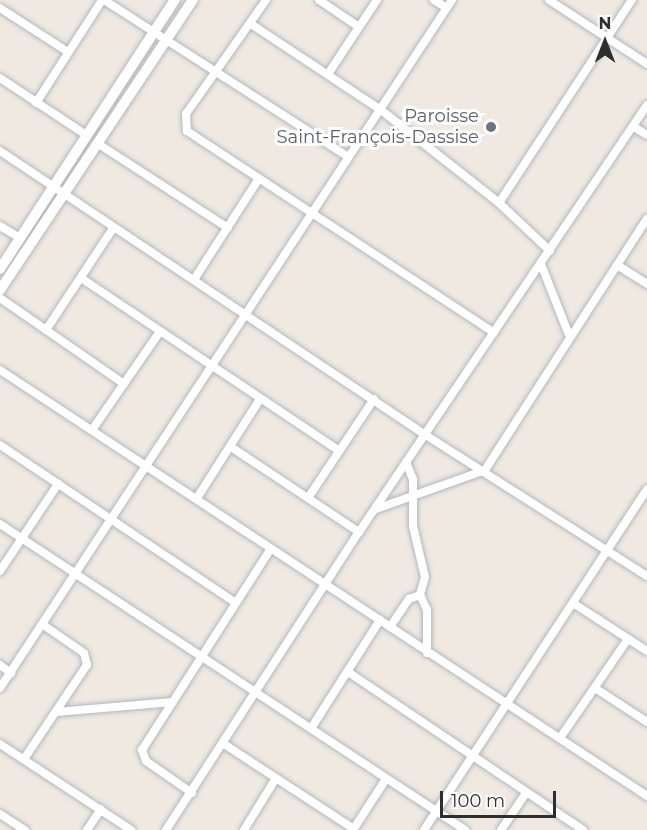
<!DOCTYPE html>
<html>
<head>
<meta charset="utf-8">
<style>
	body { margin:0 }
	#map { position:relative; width:647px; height:830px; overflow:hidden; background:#efe9e1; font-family:Montserrat,sans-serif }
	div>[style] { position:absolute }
	.roads { filter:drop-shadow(0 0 2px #b4b7c1) drop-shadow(0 0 2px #b4b7c1) }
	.minor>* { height:8px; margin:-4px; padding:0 4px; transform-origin:4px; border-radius:4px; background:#fff }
	.secondary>* { height:10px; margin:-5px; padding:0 5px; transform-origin:5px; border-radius:5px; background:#fff }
	.dots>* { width:16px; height:16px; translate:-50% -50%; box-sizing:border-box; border:3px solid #fff; border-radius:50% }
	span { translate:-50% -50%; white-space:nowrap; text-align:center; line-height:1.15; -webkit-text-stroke:6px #fff; paint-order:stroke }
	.worship-label { font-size:18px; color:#5b616d }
	.right { translate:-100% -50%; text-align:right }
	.north { position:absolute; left:575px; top:12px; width:60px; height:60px; -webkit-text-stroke:4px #fff; paint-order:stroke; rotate:0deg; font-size:16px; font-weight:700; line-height:24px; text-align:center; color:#2e2e2e }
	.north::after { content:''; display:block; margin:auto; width:21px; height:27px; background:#2e2e2e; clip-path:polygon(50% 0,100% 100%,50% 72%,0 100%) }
	.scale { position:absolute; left:440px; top:791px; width:116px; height:27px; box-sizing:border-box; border:3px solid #2e2e2e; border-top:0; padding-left:8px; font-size:18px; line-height:21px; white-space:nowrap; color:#2e2e2e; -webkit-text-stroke:4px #fff; paint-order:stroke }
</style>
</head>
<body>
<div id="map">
	<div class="roads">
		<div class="minor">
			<div style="left:104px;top:0;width:289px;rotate:32.7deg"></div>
			<div style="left:266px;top:0;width:139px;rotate:125.1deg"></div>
			<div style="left:186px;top:114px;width:17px;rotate:87deg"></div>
			<div style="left:187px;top:131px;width:367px;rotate:33.3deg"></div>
			<div style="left:319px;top:0;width:48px;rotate:34deg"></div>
			<div style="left:434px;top:0;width:15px;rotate:32deg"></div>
			<div style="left:549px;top:0;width:117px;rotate:33.1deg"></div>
			<div style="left:0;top:8px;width:81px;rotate:32.9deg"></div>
			<div style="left:251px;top:24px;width:156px;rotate:33.5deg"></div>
			<div style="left:381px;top:110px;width:150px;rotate:38.2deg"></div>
			<div style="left:328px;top:74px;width:89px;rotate:-56.5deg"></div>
			<div style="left:0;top:78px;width:103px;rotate:33.5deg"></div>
			<div style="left:36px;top:103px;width:122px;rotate:-57.3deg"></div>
			<div style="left:634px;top:127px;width:15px;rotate:32deg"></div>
			<div style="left:97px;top:143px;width:156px;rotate:33deg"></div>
			<div style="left:0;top:151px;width:510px;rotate:33.72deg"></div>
			<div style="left:424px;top:434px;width:264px;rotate:32.5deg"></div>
			<div style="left:0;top:226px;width:23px;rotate:31deg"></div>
			<div style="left:550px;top:251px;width:70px;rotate:-136.7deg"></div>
			<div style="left:499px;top:203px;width:243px;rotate:-56.8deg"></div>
			<div style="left:541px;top:264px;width:76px;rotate:68.5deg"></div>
			<div style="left:617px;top:265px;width:36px;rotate:32deg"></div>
			<div style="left:81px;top:278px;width:309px;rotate:33.8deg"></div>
			<div style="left:195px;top:278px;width:117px;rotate:-57.3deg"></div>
			<div style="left:0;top:298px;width:151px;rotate:34.7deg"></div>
			<div style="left:46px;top:330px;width:123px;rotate:-56.6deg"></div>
			<div style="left:0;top:370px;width:775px;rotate:33.36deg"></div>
			<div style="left:92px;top:430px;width:118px;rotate:-55.4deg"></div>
			<div style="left:0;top:445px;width:284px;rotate:33.8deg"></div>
			<div style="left:231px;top:447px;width:154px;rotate:33.6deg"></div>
			<div style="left:406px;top:462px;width:18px;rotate:68deg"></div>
			<div style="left:413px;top:479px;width:47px;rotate:90deg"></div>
			<div style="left:413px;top:526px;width:52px;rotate:76.8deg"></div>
			<div style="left:425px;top:577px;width:19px;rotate:106deg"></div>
			<div style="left:197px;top:498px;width:117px;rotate:-57.5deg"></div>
			<div style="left:308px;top:498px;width:119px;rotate:-56.3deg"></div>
			<div style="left:376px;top:509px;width:116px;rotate:-19.7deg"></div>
			<div style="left:485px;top:470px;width:299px;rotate:-57.2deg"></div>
			<div style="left:0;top:524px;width:557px;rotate:33.35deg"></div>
			<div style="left:0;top:571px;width:105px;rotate:-56.3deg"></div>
			<div style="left:573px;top:603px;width:88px;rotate:33deg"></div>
			<div style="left:390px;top:627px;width:34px;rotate:-56deg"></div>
			<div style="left:409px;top:599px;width:12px;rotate:-20deg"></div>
			<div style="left:420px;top:595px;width:17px;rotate:65deg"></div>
			<div style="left:427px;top:610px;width:43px;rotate:90deg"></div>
			<div style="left:0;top:665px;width:14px;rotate:36deg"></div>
			<div style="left:348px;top:672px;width:283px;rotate:33.9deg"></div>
			<div style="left:0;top:688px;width:823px;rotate:-56.7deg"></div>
			<div style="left:595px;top:688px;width:62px;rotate:33.2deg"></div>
			<div style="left:56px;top:712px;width:117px;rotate:-4.9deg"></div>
			<div style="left:312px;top:727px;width:127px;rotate:-57.6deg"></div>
			<div style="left:560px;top:738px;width:120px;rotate:-55.5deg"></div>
			<div style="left:0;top:744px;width:157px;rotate:33.3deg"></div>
			<div style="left:224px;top:744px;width:155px;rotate:33.2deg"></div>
			<div style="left:24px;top:759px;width:113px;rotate:-56.2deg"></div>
			<div style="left:87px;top:665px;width:12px;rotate:-104deg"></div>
			<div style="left:84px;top:653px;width:51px;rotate:-145.4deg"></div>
			<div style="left:192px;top:793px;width:56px;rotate:-145.2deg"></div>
			<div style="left:146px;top:761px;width:12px;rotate:-110deg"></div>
			<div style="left:142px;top:750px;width:237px;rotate:-57.4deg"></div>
			<div style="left:0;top:814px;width:30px;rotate:33deg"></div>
			<div style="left:87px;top:830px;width:25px;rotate:-56deg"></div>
			<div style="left:166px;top:830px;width:355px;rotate:-57.1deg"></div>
			<div style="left:359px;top:532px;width:515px;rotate:-56deg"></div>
			<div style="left:244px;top:830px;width:61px;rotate:-58.4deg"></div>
			<div style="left:353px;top:830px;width:61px;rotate:-57.1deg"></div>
			<div style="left:424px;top:830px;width:407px;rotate:-56.8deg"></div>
			<div style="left:501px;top:830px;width:45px;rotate:-56deg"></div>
		</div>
		<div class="secondary">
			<div style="left:0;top:269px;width:321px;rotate:-57deg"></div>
			<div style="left:0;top:290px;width:348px;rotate:-56.4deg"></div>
		</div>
	</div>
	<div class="dots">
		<div style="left:491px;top:127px;background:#6b7280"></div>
	</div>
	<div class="worship-label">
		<span class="right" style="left:479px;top:127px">Paroisse<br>Saint-François-Dassise</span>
	</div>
	<div class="north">N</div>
	<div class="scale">100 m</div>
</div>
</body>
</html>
